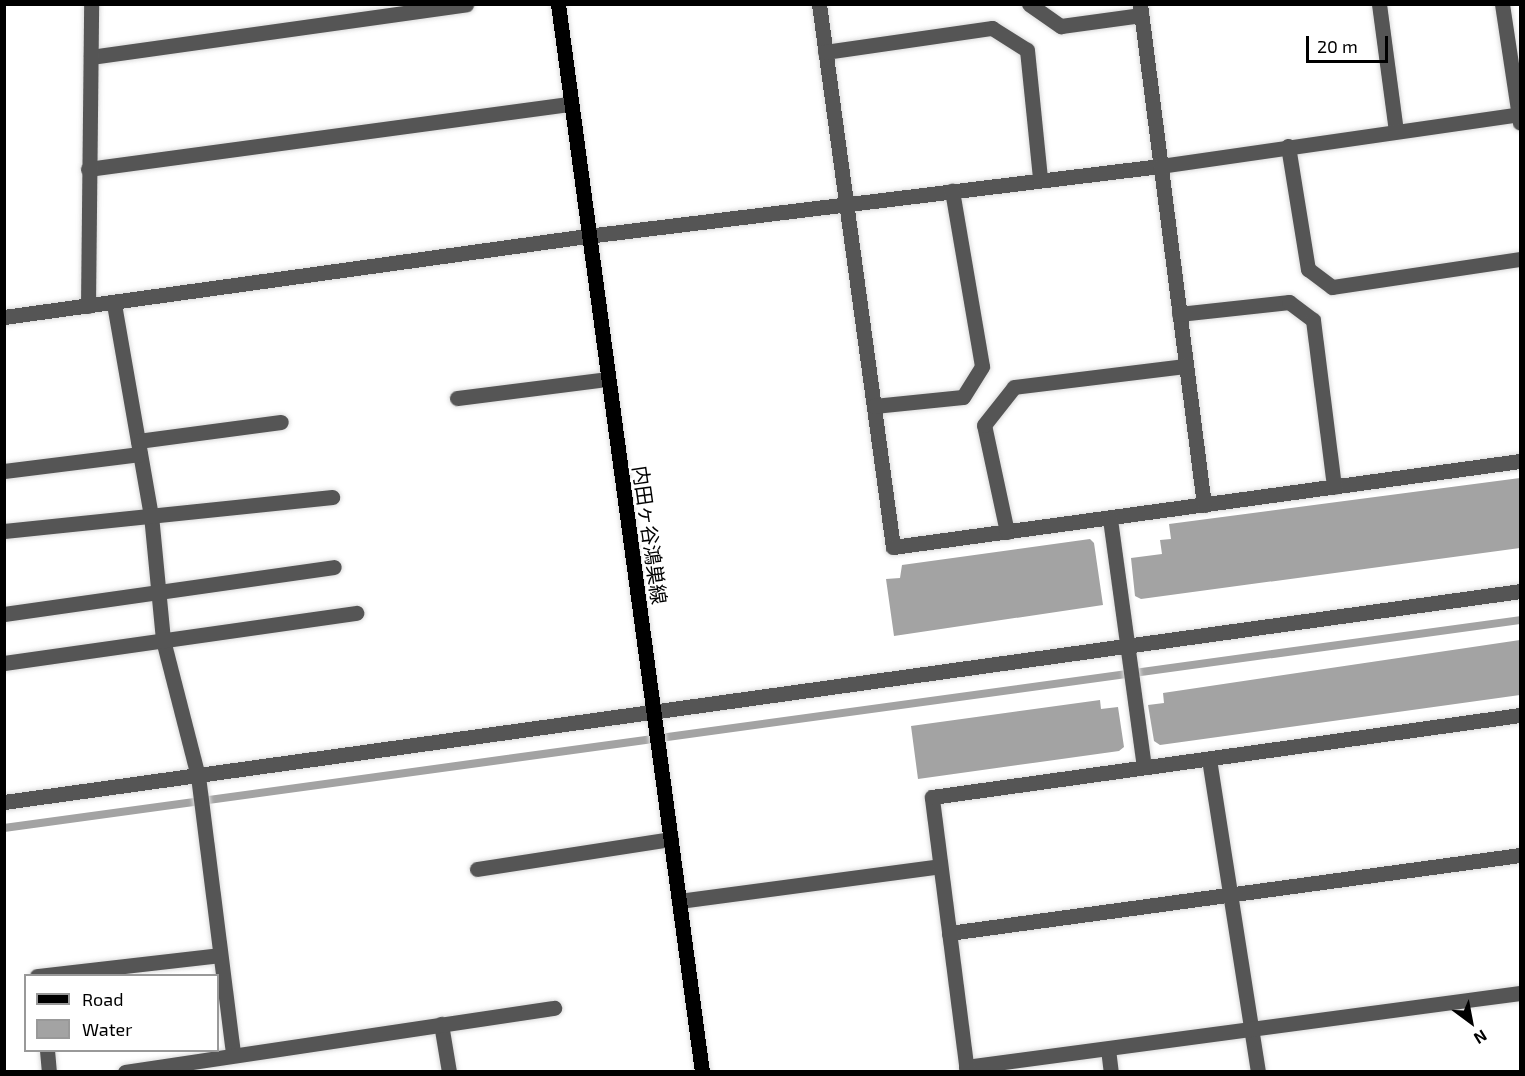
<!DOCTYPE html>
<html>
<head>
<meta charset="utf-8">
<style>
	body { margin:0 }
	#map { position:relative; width:1525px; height:1076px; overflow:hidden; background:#fff; font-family:"Exo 2","Noto Sans JP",sans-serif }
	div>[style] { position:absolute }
	.water>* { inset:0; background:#a3a3a3 }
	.stream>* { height:8px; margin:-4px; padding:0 4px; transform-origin:4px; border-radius:4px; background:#a3a3a3 }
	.roads { filter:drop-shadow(0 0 2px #dbdbdb) drop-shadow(0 0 2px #dbdbdb) }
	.minor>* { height:15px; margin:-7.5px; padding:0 7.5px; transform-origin:7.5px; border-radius:7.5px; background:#555 }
	.major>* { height:15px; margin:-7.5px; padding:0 7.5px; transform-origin:7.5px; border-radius:7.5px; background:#000 }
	span { translate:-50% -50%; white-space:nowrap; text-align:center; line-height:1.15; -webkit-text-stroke:5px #fff; paint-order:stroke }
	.street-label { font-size:20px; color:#000 }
	.frame { position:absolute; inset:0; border:6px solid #000; pointer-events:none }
	.legend { position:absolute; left:24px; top:974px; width:195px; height:78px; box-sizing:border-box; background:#fff; border:2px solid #999; margin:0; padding:8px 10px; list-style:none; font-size:18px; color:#000 }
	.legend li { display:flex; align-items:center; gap:12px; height:30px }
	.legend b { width:30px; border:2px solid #999 }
	.north { position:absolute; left:1441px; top:992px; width:60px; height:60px; -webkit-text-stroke:4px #fff; paint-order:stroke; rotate:148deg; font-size:16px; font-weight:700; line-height:24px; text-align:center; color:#000 }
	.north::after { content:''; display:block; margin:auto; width:21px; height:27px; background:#000; clip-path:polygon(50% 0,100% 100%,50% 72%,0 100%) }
	.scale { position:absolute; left:1306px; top:36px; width:82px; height:27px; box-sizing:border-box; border:3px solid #000; border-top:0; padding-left:8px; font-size:18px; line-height:21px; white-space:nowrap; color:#000; -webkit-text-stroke:4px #fff; paint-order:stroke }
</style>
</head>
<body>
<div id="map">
	<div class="water">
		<div style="clip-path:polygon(1520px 478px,1520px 548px,1141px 599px,1135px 596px,1131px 558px,1162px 554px,1160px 540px,1171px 539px,1169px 524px)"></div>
		<div style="clip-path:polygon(1090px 539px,1094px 543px,1103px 605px,894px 636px,886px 579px,900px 578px,902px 565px)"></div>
		<div style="clip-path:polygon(1520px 640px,1520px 695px,1160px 745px,1154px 741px,1148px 705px,1164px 703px,1163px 693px)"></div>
		<div style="clip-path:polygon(1100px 700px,1101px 709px,1118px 707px,1124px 747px,1119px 751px,918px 779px,911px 726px)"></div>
	</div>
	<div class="stream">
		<div style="left:4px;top:828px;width:1530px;rotate:-7.81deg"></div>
	</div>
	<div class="roads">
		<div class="minor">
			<div style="left:819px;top:4px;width:548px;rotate:82.24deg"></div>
			<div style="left:893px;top:547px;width:633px;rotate:-7.81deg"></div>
			<div style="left:1029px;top:4px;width:39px;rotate:35deg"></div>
			<div style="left:1061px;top:26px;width:81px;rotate:-7.8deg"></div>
			<div style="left:1140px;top:4px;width:505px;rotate:82.72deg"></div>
			<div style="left:1379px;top:4px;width:128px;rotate:82.4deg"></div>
			<div style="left:1502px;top:4px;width:120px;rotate:81.4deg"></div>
			<div style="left:825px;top:52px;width:169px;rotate:-8.2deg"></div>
			<div style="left:992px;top:28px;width:41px;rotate:32.2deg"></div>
			<div style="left:1027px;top:50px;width:130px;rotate:84.2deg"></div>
			<div style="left:91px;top:57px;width:379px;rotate:-8deg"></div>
			<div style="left:1288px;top:146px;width:125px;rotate:80.8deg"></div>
			<div style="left:1308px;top:269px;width:30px;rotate:37deg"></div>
			<div style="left:1332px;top:287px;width:190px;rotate:-8.5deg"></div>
			<div style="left:88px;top:169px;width:487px;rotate:-7.7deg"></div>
			<div style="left:114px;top:304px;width:214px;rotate:80.1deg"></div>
			<div style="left:151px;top:515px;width:126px;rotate:84.5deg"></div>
			<div style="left:163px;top:640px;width:140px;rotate:75.6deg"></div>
			<div style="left:198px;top:776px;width:281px;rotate:82.8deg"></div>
			<div style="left:88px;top:306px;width:302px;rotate:-89.4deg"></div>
			<div style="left:1179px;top:314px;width:111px;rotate:-6.2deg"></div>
			<div style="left:1289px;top:302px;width:30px;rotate:37deg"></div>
			<div style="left:1313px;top:320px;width:168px;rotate:82.8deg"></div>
			<div style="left:4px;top:317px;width:589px;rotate:-7.91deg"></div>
			<div style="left:587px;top:236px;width:577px;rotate:-6.96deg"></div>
			<div style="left:1160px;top:166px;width:363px;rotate:-8.2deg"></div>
			<div style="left:457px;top:398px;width:151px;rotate:-7.2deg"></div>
			<div style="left:874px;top:406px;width:89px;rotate:-5.8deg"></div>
			<div style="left:963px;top:397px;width:36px;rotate:-58deg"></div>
			<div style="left:982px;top:366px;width:178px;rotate:-99.7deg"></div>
			<div style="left:138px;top:441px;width:144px;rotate:-7.6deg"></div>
			<div style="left:4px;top:471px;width:137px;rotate:-7.1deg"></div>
			<div style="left:1110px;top:519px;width:249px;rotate:82.2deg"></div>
			<div style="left:4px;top:531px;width:330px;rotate:-5.9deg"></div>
			<div style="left:1007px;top:532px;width:109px;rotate:-102.1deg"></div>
			<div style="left:984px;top:425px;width:48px;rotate:-51.7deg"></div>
			<div style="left:1014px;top:387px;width:173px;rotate:-7deg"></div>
			<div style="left:4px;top:614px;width:333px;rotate:-8.1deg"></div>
			<div style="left:4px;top:663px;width:356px;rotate:-8.1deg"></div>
			<div style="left:1209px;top:759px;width:317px;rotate:81.1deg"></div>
			<div style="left:4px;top:802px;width:1531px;rotate:-7.92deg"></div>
			<div style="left:477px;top:869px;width:196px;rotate:-8.8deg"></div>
			<div style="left:679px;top:901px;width:263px;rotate:-7.6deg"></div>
			<div style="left:949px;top:933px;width:576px;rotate:-7.78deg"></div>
			<div style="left:37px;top:976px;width:184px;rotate:-6.5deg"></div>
			<div style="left:441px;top:1024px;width:49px;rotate:80.5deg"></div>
			<div style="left:1108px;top:1049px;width:23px;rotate:83deg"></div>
			<div style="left:47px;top:1050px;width:22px;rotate:85deg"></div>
			<div style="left:966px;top:1067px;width:559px;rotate:-7.61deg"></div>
			<div style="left:125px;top:1072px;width:434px;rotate:-8.5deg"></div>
			<div style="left:967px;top:1072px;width:277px;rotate:-97.3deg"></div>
			<div style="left:932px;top:797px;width:594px;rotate:-7.94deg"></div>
		</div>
		<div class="major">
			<div style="left:558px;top:4px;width:1078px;rotate:82.32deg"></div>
		</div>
	</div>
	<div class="street-label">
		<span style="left:650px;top:535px;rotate:82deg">内田ヶ谷鴻巣線</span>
	</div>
	<div class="frame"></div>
	<ul class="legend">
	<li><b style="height:8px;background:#000"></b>Road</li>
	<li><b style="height:16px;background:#a3a3a3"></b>Water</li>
	</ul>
	<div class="north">N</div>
	<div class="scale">20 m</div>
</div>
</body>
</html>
